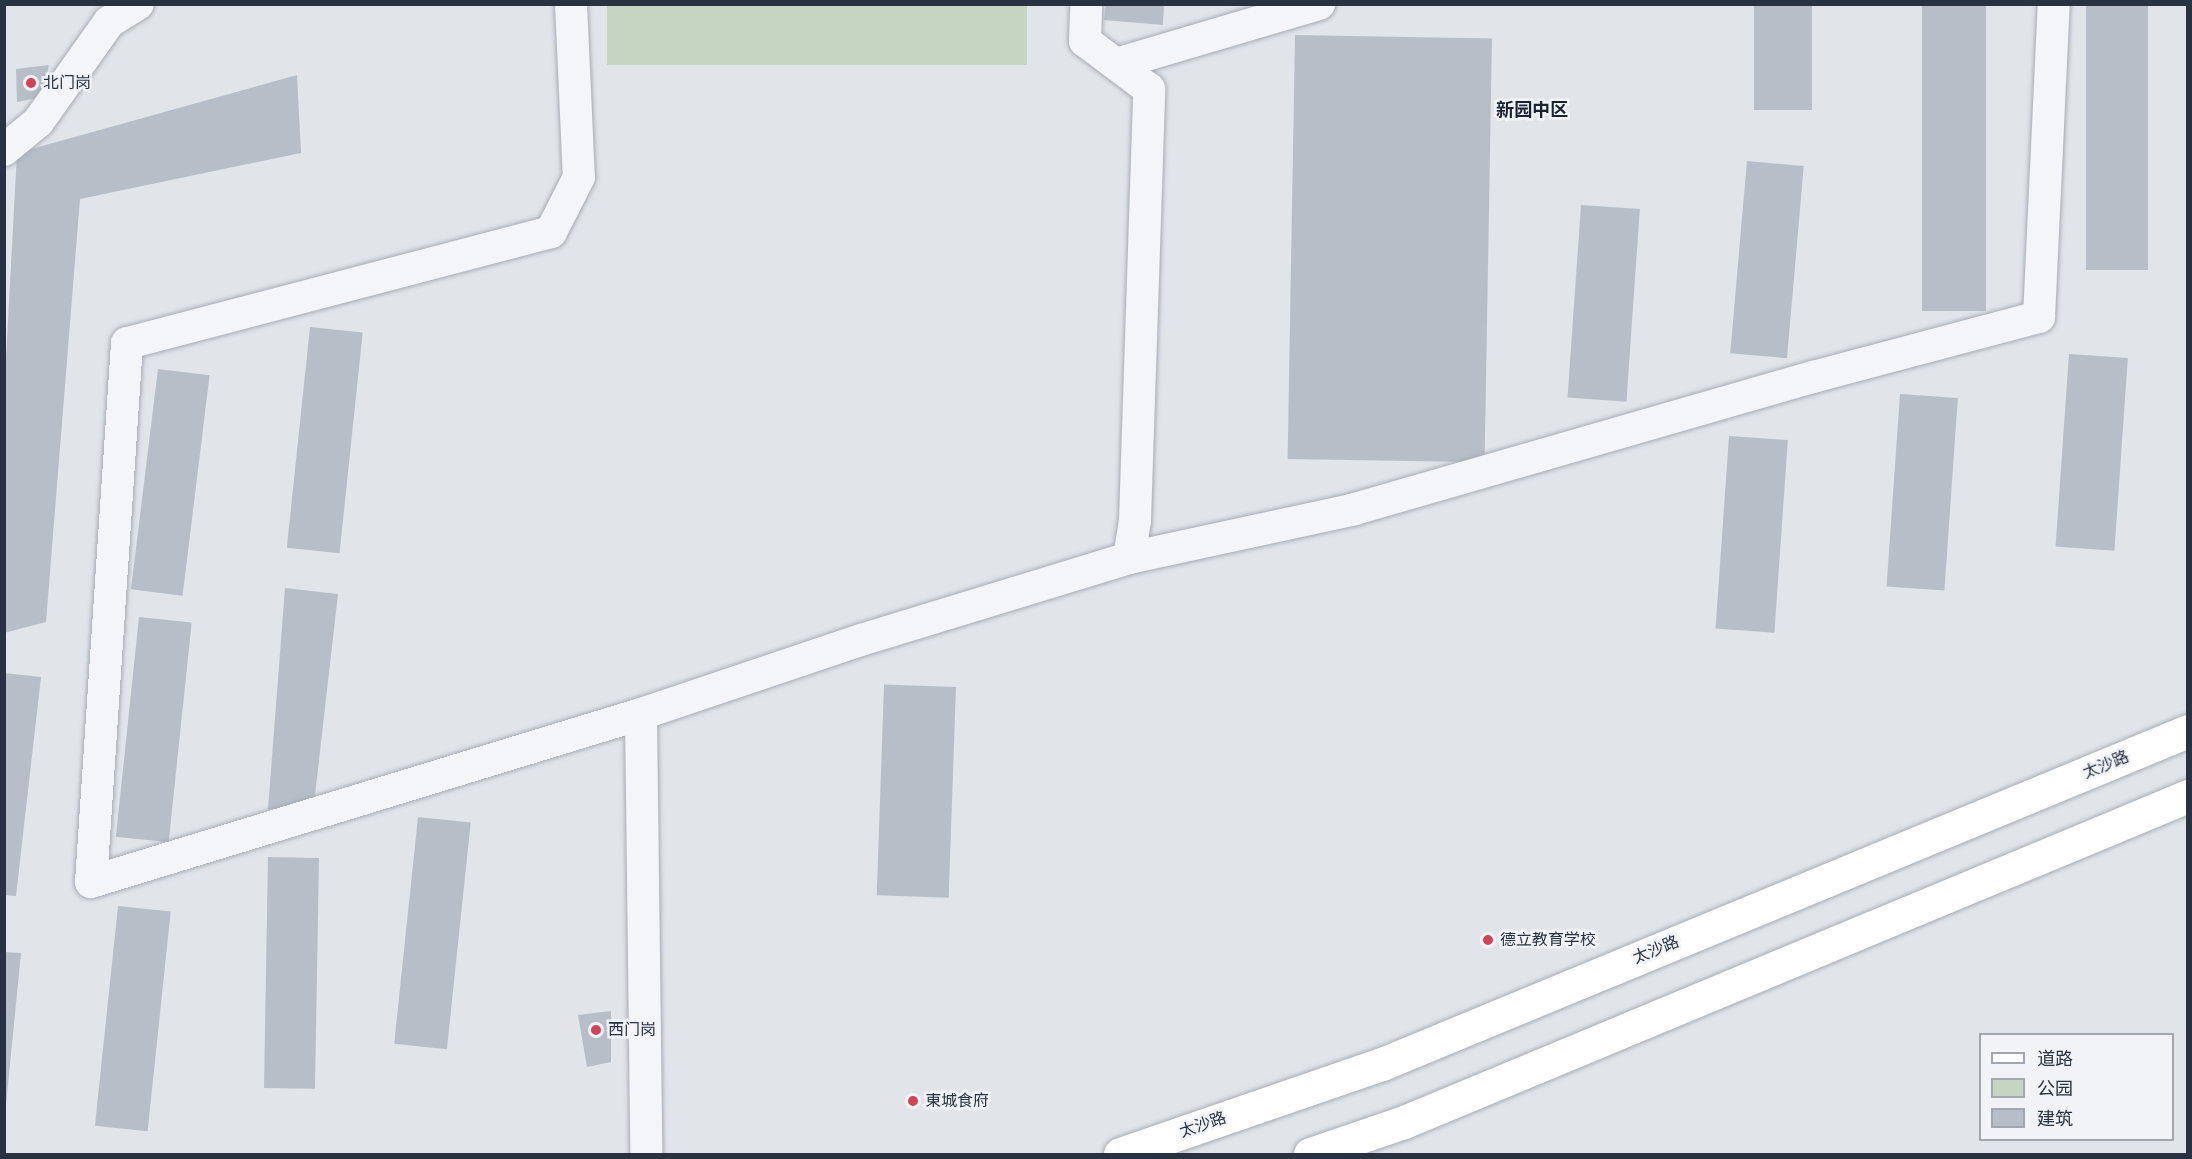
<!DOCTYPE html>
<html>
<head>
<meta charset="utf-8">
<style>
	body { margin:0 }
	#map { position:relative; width:2192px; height:1159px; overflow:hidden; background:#e1e5ea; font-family:"Source Sans 3","Noto Sans SC",sans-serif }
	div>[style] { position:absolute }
	.green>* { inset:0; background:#c6d4c2; transform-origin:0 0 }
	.building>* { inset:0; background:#b8bec7; transform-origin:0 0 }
	.roads { filter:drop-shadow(0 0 2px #a6acb4) drop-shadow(0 0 2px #a6acb4) }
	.street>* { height:32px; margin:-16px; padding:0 16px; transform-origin:16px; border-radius:16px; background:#f4f5f8 }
	.secondary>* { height:33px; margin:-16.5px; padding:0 16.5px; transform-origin:16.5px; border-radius:16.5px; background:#fff }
	.dots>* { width:16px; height:16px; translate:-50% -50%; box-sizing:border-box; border:3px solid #f1f3f7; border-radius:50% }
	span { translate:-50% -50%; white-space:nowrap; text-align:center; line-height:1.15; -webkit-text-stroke:5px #f1f3f7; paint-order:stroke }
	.poi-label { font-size:16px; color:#293242 }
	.left { translate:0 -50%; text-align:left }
	.street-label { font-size:16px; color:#293242 }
	.neighbourhood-label { font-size:18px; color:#1b2333; font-weight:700 }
	.frame { position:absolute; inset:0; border:6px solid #293242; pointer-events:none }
	.legend { position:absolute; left:1979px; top:1033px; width:195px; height:108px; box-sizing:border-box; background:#f1f3f7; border:2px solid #a1a6af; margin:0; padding:8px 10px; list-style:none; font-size:18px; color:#293242 }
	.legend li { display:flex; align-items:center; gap:12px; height:30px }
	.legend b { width:30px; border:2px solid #a1a6af }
</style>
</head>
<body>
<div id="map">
	<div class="green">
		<div style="left:607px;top:5px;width:420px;height:60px"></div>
	</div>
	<div class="building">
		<div style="clip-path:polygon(1106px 4px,1164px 4px,1163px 25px,1104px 20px)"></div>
		<div style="left:1754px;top:4px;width:58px;height:106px"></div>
		<div style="left:1922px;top:4px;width:64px;height:307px"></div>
		<div style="left:2086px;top:4px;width:62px;height:266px"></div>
		<div style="left:1295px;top:35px;width:197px;height:424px;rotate:1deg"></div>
		<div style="clip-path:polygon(49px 65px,42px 97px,17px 102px,16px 69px)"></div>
		<div style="clip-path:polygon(297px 75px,301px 153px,80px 199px,46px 622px,4px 633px,4px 395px,17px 153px)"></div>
		<div style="left:1747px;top:161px;width:57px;height:193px;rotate:5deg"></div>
		<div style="left:1581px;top:205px;width:59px;height:193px;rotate:4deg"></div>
		<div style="left:310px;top:327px;width:53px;height:222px;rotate:6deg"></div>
		<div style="left:2069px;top:354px;width:59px;height:193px;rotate:4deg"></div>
		<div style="left:158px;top:369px;width:52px;height:222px;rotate:7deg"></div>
		<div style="left:1900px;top:394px;width:58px;height:193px;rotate:4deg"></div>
		<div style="left:1729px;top:436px;width:59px;height:193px;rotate:4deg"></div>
		<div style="clip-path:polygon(285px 588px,338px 594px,313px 813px,268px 809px)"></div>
		<div style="left:139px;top:617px;width:53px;height:221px;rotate:6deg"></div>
		<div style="clip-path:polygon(4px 673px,41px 677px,16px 896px,4px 895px)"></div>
		<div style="left:956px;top:687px;width:211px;height:72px;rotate:92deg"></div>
		<div style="left:418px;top:817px;width:53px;height:228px;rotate:6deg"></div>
		<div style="left:268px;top:857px;width:51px;height:231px;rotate:1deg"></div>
		<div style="left:118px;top:906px;width:53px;height:221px;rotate:6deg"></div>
		<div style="clip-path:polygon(4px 952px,21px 953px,6px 1105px,4px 1104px)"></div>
		<div style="clip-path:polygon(611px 1011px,611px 1062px,587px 1067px,578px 1015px)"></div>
	</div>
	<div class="roads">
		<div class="street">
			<div style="left:571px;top:4px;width:173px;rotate:87.4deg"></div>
			<div style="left:579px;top:177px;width:62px;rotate:117deg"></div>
			<div style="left:551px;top:232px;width:438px;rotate:165.3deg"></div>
			<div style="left:127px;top:343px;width:540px;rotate:93.82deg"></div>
			<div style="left:91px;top:882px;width:575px;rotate:-16.99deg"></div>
			<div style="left:641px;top:714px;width:232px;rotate:-18.6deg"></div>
			<div style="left:861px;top:640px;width:280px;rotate:-17deg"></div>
			<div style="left:1129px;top:558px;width:38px;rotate:-81deg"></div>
			<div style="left:1135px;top:520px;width:431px;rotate:-88.1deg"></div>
			<div style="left:1149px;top:89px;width:80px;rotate:-143.1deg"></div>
			<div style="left:1085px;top:41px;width:37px;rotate:-88deg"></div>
			<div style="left:1116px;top:64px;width:212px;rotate:-16.5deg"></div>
			<div style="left:4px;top:150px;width:44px;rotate:-39.5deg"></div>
			<div style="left:38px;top:122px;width:123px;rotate:-54.6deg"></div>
			<div style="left:109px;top:22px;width:34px;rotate:-32deg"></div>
			<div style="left:1129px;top:558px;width:231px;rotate:-12.2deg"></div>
			<div style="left:1355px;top:509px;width:477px;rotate:-16.1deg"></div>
			<div style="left:1813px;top:377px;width:234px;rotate:-14.9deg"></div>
			<div style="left:2039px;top:317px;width:313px;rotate:-87.3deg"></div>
			<div style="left:641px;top:714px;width:440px;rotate:89.3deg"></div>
		</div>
		<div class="secondary">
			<div style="left:1120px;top:1154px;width:277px;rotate:-19deg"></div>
			<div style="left:1382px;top:1064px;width:872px;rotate:-22.45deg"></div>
			<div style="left:1310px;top:1154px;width:99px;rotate:-18.8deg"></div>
			<div style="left:1404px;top:1122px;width:849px;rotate:-22.58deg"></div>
		</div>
	</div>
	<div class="dots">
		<div style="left:31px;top:83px;background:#d14457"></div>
		<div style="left:1488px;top:940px;background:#d14457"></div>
		<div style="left:596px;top:1030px;background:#d14457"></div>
		<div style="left:913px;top:1101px;background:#d14457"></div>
	</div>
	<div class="poi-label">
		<span class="left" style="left:43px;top:83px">北门岗</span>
		<span class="left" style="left:1500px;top:940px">德立教育学校</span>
		<span class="left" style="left:608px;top:1030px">西门岗</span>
		<span class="left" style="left:925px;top:1101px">東城食府</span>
	</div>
	<div class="street-label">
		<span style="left:2106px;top:765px;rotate:-22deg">太沙路</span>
		<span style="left:1656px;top:950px;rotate:-22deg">太沙路</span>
		<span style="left:1203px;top:1125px;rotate:-19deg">太沙路</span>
	</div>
	<div class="neighbourhood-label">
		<span style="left:1532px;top:111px">新园中区</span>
	</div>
	<div class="frame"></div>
	<ul class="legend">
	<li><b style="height:8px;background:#fff"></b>道路</li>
	<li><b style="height:16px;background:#c6d4c2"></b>公园</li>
	<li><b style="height:16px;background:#b8bec7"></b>建筑</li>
	</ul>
</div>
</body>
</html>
